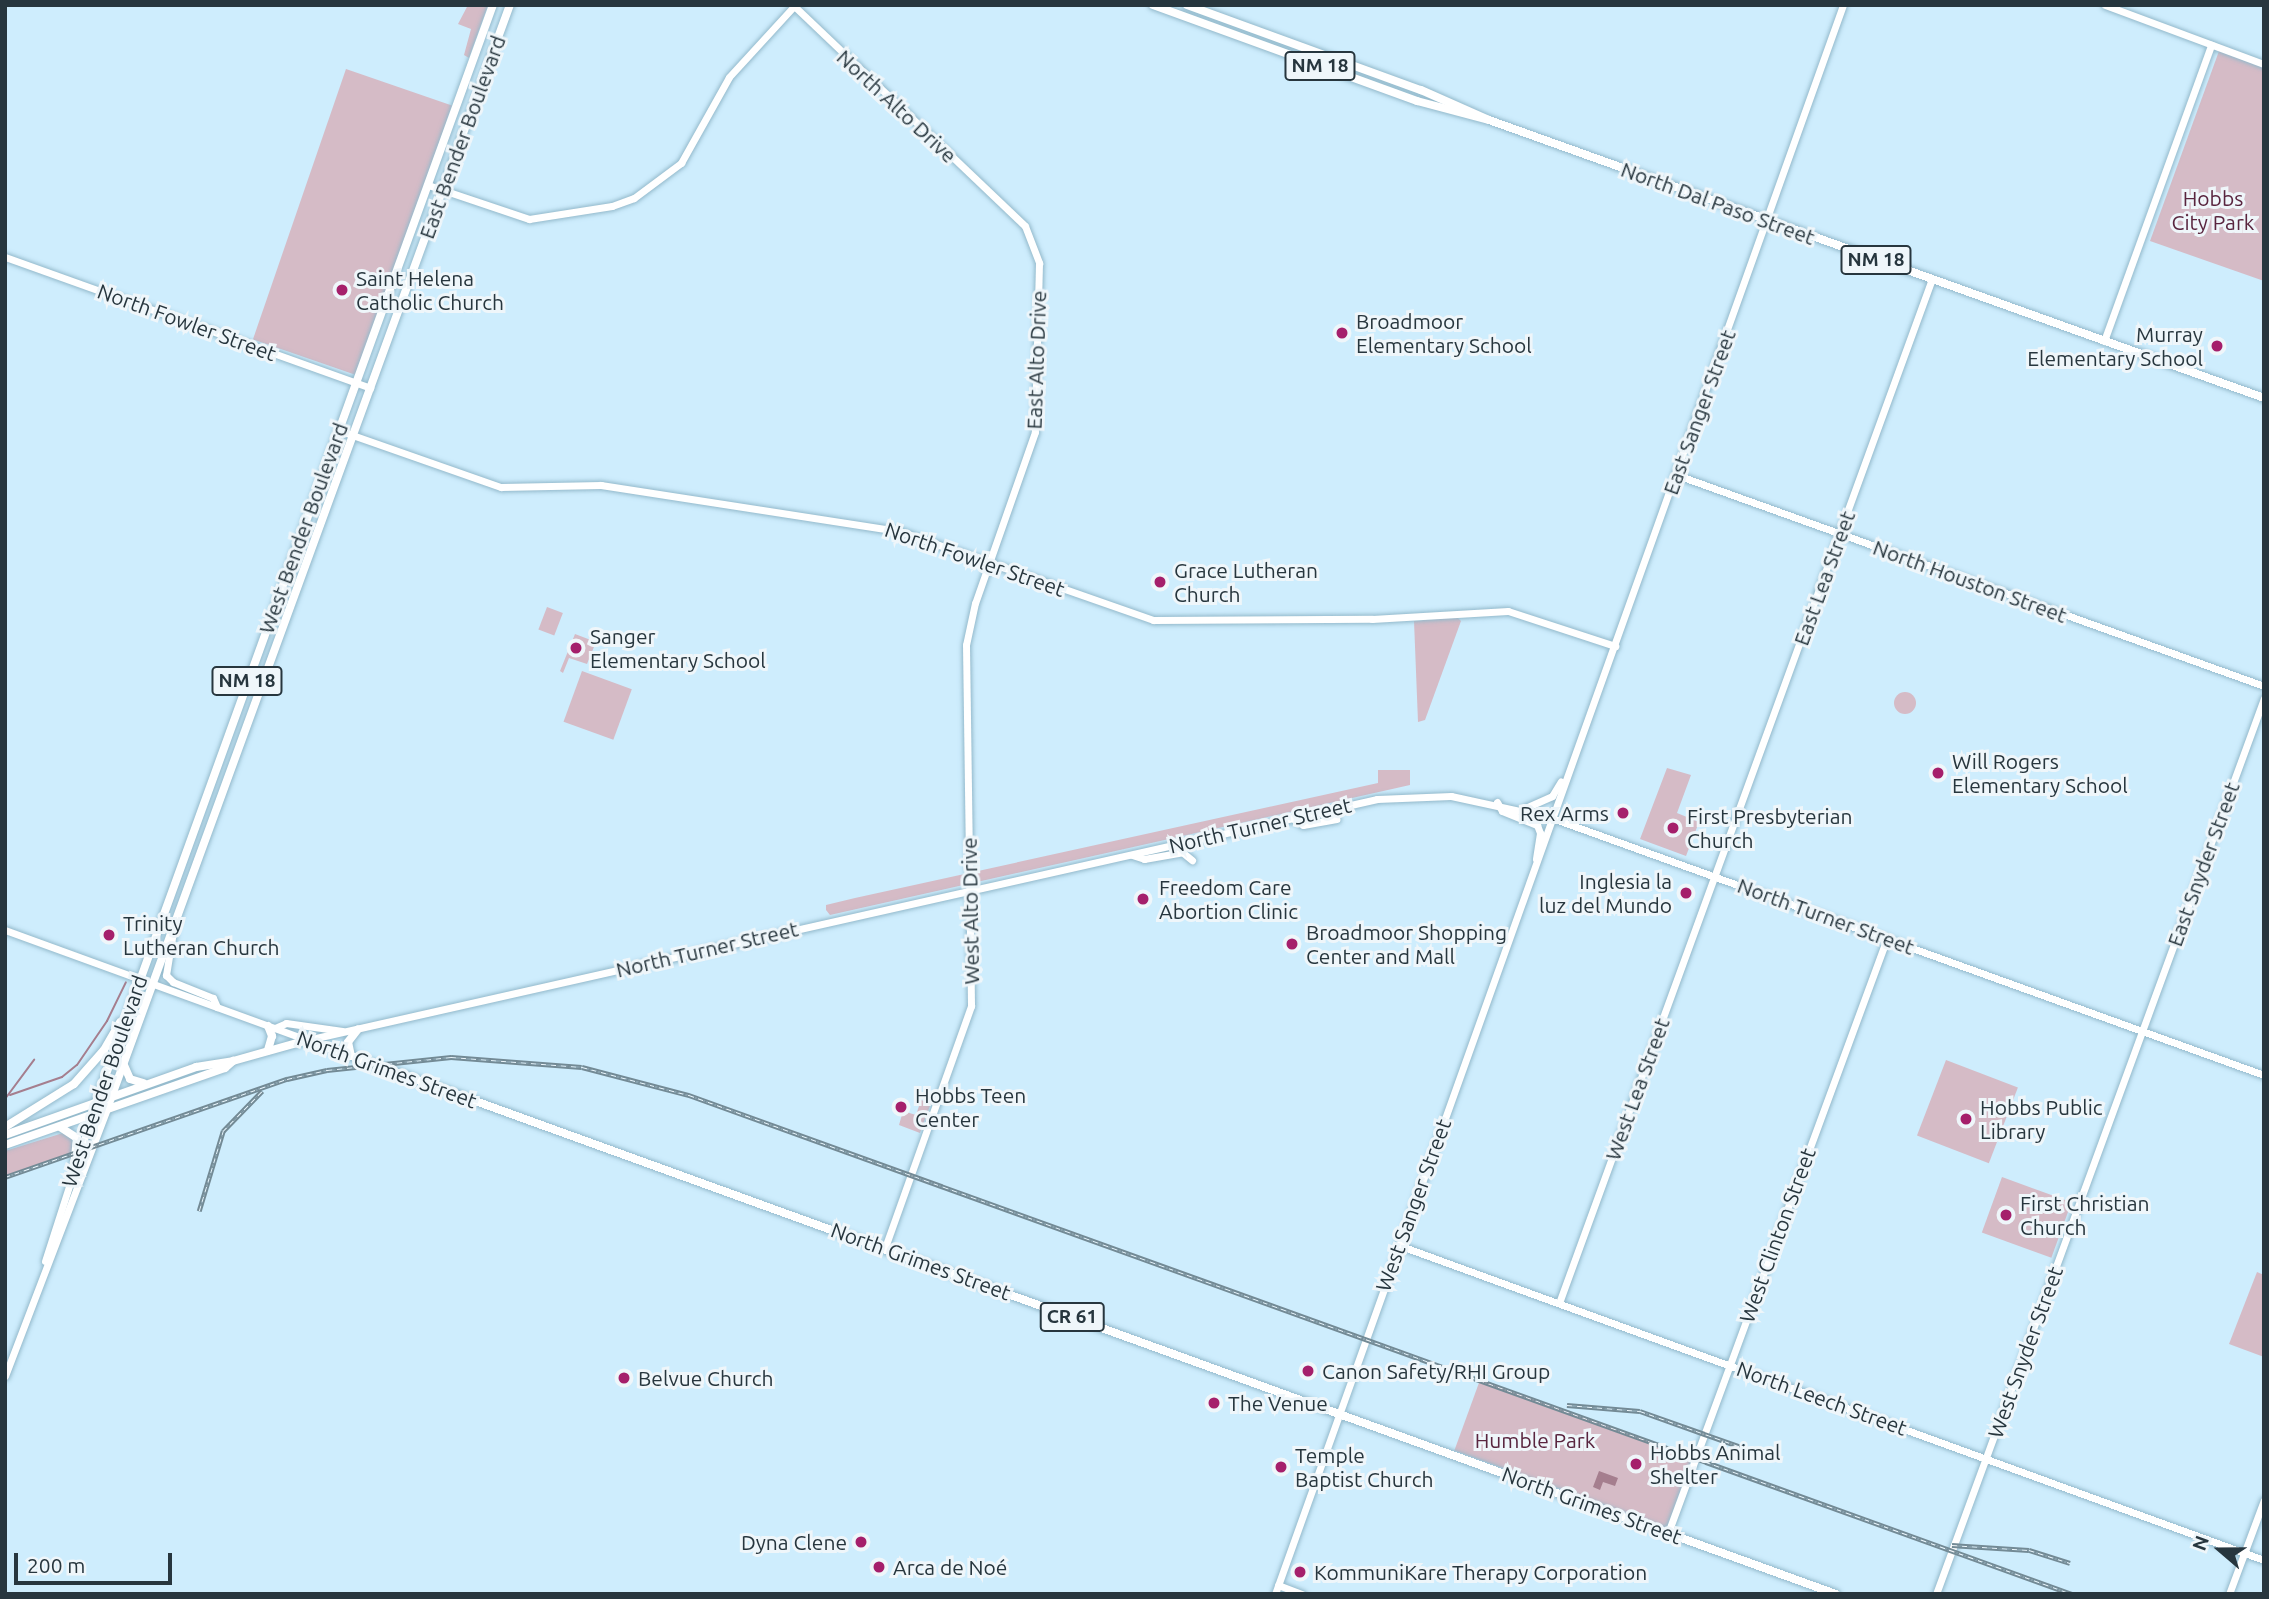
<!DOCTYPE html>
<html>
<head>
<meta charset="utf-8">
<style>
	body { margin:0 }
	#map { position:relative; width:2269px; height:1599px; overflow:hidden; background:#ceedfd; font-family:Ubuntu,sans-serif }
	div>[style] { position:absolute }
	.green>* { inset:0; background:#d5bbc6; transform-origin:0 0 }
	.round { border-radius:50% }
	.water>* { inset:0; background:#a57e8e }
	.stream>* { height:2px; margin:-1px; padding:0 1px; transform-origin:1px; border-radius:1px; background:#a57e8e }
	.roads { filter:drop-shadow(0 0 2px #93b9cb) drop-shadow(0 0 2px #93b9cb) }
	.secondary>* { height:7px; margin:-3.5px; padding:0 3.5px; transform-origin:3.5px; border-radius:3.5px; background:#fff }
	.primary>* { height:8px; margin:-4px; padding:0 4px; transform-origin:4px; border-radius:4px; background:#fff }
	.rail>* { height:4.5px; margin-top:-2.25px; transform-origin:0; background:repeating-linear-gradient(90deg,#eff6fa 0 5px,#738a95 0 10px); box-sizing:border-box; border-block:2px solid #738a95 }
	.dots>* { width:19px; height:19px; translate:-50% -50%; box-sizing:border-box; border:4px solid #eff6fa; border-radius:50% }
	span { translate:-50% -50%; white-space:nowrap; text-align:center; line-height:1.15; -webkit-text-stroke:6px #eff6fa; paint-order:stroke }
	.shield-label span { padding:2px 5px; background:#eff6fa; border:2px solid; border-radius:5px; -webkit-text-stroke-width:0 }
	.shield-label { font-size:19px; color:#27363e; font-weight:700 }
	.street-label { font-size:21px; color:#27363e }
	.park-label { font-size:21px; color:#59253f }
	.poi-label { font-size:21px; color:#27363e }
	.left { translate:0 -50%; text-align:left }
	.right { translate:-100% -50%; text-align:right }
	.frame { position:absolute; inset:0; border:7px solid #27363e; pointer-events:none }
	.north { position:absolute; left:2185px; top:1515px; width:70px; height:70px; -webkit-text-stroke:5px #eff6fa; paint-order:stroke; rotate:290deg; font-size:19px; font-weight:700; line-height:28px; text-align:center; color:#27363e }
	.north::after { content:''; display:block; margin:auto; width:24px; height:32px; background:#27363e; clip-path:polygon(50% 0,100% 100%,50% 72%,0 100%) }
	.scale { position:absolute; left:14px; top:1553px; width:158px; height:32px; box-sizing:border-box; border:4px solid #27363e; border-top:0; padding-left:9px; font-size:21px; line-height:24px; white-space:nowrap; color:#27363e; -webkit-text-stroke:5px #eff6fa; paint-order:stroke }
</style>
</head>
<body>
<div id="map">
	<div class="green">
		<div style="clip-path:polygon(468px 5px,488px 5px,469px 58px,464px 55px,471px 29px,458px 24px)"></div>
		<div style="clip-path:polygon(2219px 51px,2264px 66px,2264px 281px,2150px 241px)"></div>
		<div style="left:346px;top:69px;width:112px;height:286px;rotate:19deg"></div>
		<div style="left:547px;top:607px;width:17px;height:24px;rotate:21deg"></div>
		<div style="clip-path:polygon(1457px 617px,1461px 621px,1425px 720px,1418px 722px,1414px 621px)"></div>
		<div style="clip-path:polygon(575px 634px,596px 642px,587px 664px,569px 658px,563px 673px,560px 671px)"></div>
		<div style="left:582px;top:671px;width:53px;height:54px;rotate:20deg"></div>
		<div class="round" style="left:1894px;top:692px;width:22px;height:22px"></div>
		<div style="clip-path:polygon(1667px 768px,1691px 775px,1677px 813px,1699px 822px,1686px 856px,1640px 839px)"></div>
		<div style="clip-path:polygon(1378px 770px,1410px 770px,1410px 785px,830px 915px,826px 910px,826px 905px,855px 898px,1378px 783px)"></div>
		<div style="left:1946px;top:1060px;width:77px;height:81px;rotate:21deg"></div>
		<div style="clip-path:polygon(921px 1100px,931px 1103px,920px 1133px,899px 1125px,903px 1111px,916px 1115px)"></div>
		<div style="clip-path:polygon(63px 1133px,73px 1138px,73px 1152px,5px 1176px,5px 1151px)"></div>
		<div style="left:2002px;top:1177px;width:74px;height:59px;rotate:20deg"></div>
		<div style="clip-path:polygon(2257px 1272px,2264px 1275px,2264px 1357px,2229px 1344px)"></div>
		<div style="left:1480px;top:1380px;width:226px;height:75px;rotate:20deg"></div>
	</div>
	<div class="water">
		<div style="clip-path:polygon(1599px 1471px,1618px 1478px,1615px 1486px,1603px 1482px,1600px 1490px,1593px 1487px)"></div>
	</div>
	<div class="stream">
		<div style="left:10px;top:1095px;width:55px;rotate:-19.1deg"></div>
		<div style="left:62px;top:1077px;width:19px;rotate:-39deg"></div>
		<div style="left:77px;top:1065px;width:53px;rotate:-55.7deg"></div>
		<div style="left:107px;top:1021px;width:43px;rotate:-64deg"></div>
		<div style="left:5px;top:1099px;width:49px;rotate:-53.4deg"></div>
	</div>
	<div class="roads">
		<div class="secondary">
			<div style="left:793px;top:5px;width:320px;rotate:43.6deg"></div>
			<div style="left:1025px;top:226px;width:40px;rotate:69deg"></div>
			<div style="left:1039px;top:263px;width:169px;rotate:91.4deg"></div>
			<div style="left:1035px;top:432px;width:181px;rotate:109.3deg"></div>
			<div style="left:975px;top:603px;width:43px;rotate:102.1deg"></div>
			<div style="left:966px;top:645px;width:361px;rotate:89.2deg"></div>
			<div style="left:971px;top:1006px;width:257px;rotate:109.6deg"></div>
			<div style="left:2105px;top:5px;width:170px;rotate:20.4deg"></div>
			<div style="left:428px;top:185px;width:107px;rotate:18.6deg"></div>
			<div style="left:529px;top:219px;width:84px;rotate:-8.9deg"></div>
			<div style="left:612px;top:206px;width:23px;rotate:-20deg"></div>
			<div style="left:634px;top:198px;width:59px;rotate:-36.7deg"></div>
			<div style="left:681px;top:163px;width:98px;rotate:-60.8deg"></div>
			<div style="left:729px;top:77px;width:98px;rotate:-47.5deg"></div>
			<div style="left:5px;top:257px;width:388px;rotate:19.7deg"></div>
			<div style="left:2104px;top:341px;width:315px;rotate:-70.1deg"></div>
			<div style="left:338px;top:430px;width:173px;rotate:19.3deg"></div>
			<div style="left:501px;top:487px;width:100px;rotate:-1.1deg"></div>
			<div style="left:601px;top:485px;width:302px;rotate:8.8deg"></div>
			<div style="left:899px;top:531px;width:269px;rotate:19.3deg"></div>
			<div style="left:1153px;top:620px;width:219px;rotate:-0.3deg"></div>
			<div style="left:1372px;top:619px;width:136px;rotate:-3.4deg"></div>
			<div style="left:1508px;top:611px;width:113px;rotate:18.1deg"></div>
			<div style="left:1677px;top:475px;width:624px;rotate:19.77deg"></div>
			<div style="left:1497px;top:802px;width:10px;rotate:61deg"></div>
			<div style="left:1502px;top:811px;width:38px;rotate:22deg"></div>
			<div style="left:1537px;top:825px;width:9px;rotate:69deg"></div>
			<div style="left:1540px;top:833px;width:26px;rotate:99deg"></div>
			<div style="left:1523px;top:809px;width:32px;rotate:-24deg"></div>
			<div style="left:1552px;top:796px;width:17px;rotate:-59deg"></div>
			<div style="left:1292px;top:818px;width:13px;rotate:32deg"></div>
			<div style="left:1303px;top:825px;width:34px;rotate:-10deg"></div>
			<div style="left:1132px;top:855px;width:13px;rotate:18deg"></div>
			<div style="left:1144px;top:859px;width:39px;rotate:-10deg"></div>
			<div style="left:1182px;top:852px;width:13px;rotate:39deg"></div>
			<div style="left:5px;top:930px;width:321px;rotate:20deg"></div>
			<div style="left:307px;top:1040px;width:1097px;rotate:-12.69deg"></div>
			<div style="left:1377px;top:799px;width:74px;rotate:-2.3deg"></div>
			<div style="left:1451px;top:796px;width:103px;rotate:12.3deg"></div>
			<div style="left:1552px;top:818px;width:757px;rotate:19.85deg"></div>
			<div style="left:173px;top:932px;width:44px;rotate:99.2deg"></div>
			<div style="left:166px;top:975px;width:10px;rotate:45deg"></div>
			<div style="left:173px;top:982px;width:43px;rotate:21.8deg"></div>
			<div style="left:213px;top:998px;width:10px;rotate:66deg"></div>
			<div style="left:275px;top:1028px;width:12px;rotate:-24deg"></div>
			<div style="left:286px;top:1023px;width:57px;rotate:8.1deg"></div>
			<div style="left:1398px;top:1245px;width:922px;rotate:19.99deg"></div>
			<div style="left:45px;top:1261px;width:167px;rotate:-72.2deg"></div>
			<div style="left:1559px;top:1303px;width:1090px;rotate:-69.99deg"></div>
			<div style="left:5px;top:1376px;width:286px;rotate:-69.1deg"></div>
			<div style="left:1668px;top:1533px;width:634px;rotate:-69.79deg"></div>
			<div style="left:1278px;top:1585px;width:26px;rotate:21deg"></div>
			<div style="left:1275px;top:1594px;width:1687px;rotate:-70.33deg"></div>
			<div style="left:1936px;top:1594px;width:954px;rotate:-69.89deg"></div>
			<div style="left:2229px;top:1594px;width:100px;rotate:-69.6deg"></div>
		</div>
		<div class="primary">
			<div style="left:1153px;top:5px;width:281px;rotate:20deg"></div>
			<div style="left:1417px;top:101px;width:74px;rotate:14.8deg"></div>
			<div style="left:1187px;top:5px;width:249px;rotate:20deg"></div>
			<div style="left:1421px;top:90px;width:74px;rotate:23.8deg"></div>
			<div style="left:1489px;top:120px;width:823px;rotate:19.73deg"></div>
			<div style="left:268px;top:1026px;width:11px;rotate:68deg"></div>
			<div style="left:272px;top:1036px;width:15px;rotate:106deg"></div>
			<div style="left:351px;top:1056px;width:14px;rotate:-102deg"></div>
			<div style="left:348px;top:1042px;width:16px;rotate:-52deg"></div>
			<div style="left:123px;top:1063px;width:17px;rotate:66deg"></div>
			<div style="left:130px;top:1079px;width:14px;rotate:17deg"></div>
			<div style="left:96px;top:1102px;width:1167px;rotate:-70.11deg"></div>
			<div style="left:107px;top:1109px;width:1175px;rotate:-69.95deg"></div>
			<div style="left:5px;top:1127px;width:81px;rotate:-31.9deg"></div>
			<div style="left:74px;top:1084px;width:45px;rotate:-48.6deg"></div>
			<div style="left:104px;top:1050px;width:32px;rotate:-60deg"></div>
			<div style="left:60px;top:1127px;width:20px;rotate:33deg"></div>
			<div style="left:77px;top:1138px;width:28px;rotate:96deg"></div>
			<div style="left:5px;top:1135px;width:203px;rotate:-19.6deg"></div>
			<div style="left:196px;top:1067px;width:37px;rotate:-9deg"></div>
			<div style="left:5px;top:1145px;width:233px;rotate:-19.3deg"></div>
			<div style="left:225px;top:1068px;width:11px;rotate:-41deg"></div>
			<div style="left:233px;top:1061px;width:77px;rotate:-15.8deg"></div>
			<div style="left:307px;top:1040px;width:1626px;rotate:19.92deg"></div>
		</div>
	</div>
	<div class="rail">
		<div style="left:5px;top:1177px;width:299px;rotate:-19.2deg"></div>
		<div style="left:287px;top:1079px;width:41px;rotate:-12.7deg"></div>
		<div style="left:327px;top:1070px;width:125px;rotate:-6deg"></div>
		<div style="left:451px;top:1057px;width:131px;rotate:4.4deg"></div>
		<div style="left:582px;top:1067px;width:111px;rotate:14.7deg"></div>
		<div style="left:689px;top:1095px;width:1470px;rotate:19.84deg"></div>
		<div style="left:199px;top:1211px;width:84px;rotate:-73.3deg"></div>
		<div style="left:223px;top:1131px;width:56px;rotate:-45.7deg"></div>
		<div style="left:1567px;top:1405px;width:73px;rotate:4.7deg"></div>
		<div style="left:1640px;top:1411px;width:114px;rotate:19.6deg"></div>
		<div style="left:1952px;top:1545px;width:77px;rotate:3.7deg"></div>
		<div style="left:2029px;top:1550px;width:43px;rotate:17.6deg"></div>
	</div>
	<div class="dots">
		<div style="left:342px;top:290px;background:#a51f6b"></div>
		<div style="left:1342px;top:333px;background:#a51f6b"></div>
		<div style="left:2217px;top:346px;background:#a51f6b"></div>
		<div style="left:1160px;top:582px;background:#a51f6b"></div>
		<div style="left:576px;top:648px;background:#a51f6b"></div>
		<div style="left:1938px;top:773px;background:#a51f6b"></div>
		<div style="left:1623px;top:813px;background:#a51f6b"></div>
		<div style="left:1673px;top:828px;background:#a51f6b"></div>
		<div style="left:1686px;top:893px;background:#a51f6b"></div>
		<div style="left:1143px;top:899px;background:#a51f6b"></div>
		<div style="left:109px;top:935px;background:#a51f6b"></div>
		<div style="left:1292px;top:944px;background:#a51f6b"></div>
		<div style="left:901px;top:1107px;background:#a51f6b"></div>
		<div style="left:1966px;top:1119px;background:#a51f6b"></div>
		<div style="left:2006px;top:1215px;background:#a51f6b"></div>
		<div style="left:1308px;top:1371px;background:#a51f6b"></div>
		<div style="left:624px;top:1378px;background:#a51f6b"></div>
		<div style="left:1214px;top:1403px;background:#a51f6b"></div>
		<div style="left:1636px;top:1464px;background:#a51f6b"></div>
		<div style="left:1281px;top:1467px;background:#a51f6b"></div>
		<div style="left:861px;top:1542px;background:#a51f6b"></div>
		<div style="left:879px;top:1567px;background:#a51f6b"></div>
		<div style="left:1300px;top:1572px;background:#a51f6b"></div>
	</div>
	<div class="shield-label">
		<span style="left:1320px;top:66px">NM 18</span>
		<span style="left:1876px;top:260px">NM 18</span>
		<span style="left:247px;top:681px">NM 18</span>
		<span style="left:1072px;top:1317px">CR 61</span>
	</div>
	<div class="street-label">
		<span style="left:897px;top:106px;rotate:43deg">North Alto Drive</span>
		<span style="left:462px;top:137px;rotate:-70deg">East Bender Boulevard</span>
		<span style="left:1718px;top:203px;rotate:20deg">North Dal Paso Street</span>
		<span style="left:187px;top:322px;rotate:20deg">North Fowler Street</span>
		<span style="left:1036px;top:360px;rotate:-88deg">East Alto Drive</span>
		<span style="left:1699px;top:412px;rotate:-70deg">East Sanger Street</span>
		<span style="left:303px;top:528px;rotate:-70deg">West Bender Boulevard</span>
		<span style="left:975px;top:559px;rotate:19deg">North Fowler Street</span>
		<span style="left:1824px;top:578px;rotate:-70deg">East Lea Street</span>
		<span style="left:1970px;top:581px;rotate:20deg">North Houston Street</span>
		<span style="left:1260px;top:825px;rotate:-13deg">North Turner Street</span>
		<span style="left:2203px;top:864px;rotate:-70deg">East Snyder Street</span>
		<span style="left:970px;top:911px;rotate:-91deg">West Alto Drive</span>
		<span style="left:1826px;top:916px;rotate:20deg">North Turner Street</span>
		<span style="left:707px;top:949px;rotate:-13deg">North Turner Street</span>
		<span style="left:387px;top:1069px;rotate:20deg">North Grimes Street</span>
		<span style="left:104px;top:1081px;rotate:-71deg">West Bender Boulevard</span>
		<span style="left:1637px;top:1089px;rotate:-70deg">West Lea Street</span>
		<span style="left:1413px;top:1205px;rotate:-70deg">West Sanger Street</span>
		<span style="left:1777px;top:1235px;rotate:-70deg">West Clinton Street</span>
		<span style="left:921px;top:1261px;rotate:20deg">North Grimes Street</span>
		<span style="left:2025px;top:1352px;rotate:-70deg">West Snyder Street</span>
		<span style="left:1822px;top:1398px;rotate:20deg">North Leech Street</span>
		<span style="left:1592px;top:1505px;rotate:20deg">North Grimes Street</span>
	</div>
	<div class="park-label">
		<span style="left:2213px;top:210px">Hobbs<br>City Park</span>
		<span style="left:1535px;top:1440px">Humble Park</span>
	</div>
	<div class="poi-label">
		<span class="left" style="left:356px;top:290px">Saint Helena<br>Catholic Church</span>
		<span class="left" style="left:1356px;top:333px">Broadmoor<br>Elementary School</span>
		<span class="right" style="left:2203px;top:346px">Murray<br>Elementary School</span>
		<span class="left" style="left:1174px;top:582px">Grace Lutheran<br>Church</span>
		<span class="left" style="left:590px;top:648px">Sanger<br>Elementary School</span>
		<span class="left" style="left:1952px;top:773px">Will Rogers<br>Elementary School</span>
		<span class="right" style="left:1609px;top:813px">Rex Arms</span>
		<span class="left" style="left:1687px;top:828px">First Presbyterian<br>Church</span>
		<span class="right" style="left:1672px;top:893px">Inglesia la<br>luz del Mundo</span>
		<span class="left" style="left:1159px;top:899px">Freedom Care<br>Abortion Clinic</span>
		<span class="left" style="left:123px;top:935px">Trinity<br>Lutheran Church</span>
		<span class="left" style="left:1306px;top:944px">Broadmoor Shopping<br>Center and Mall</span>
		<span class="left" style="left:915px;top:1107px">Hobbs Teen<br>Center</span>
		<span class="left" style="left:1980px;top:1119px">Hobbs Public<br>Library</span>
		<span class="left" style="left:2020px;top:1215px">First Christian<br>Church</span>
		<span class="left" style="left:1322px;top:1371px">Canon Safety/RHI Group</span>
		<span class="left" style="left:638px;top:1378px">Belvue Church</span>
		<span class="left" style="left:1228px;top:1403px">The Venue</span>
		<span class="left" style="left:1650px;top:1464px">Hobbs Animal<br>Shelter</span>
		<span class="left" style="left:1295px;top:1467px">Temple<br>Baptist Church</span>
		<span class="right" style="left:847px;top:1542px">Dyna Clene</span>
		<span class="left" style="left:893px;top:1567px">Arca de Noé</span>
		<span class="left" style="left:1314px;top:1572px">KommuniKare Therapy Corporation</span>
	</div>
	<div class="frame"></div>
	<div class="north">N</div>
	<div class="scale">200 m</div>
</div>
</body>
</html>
